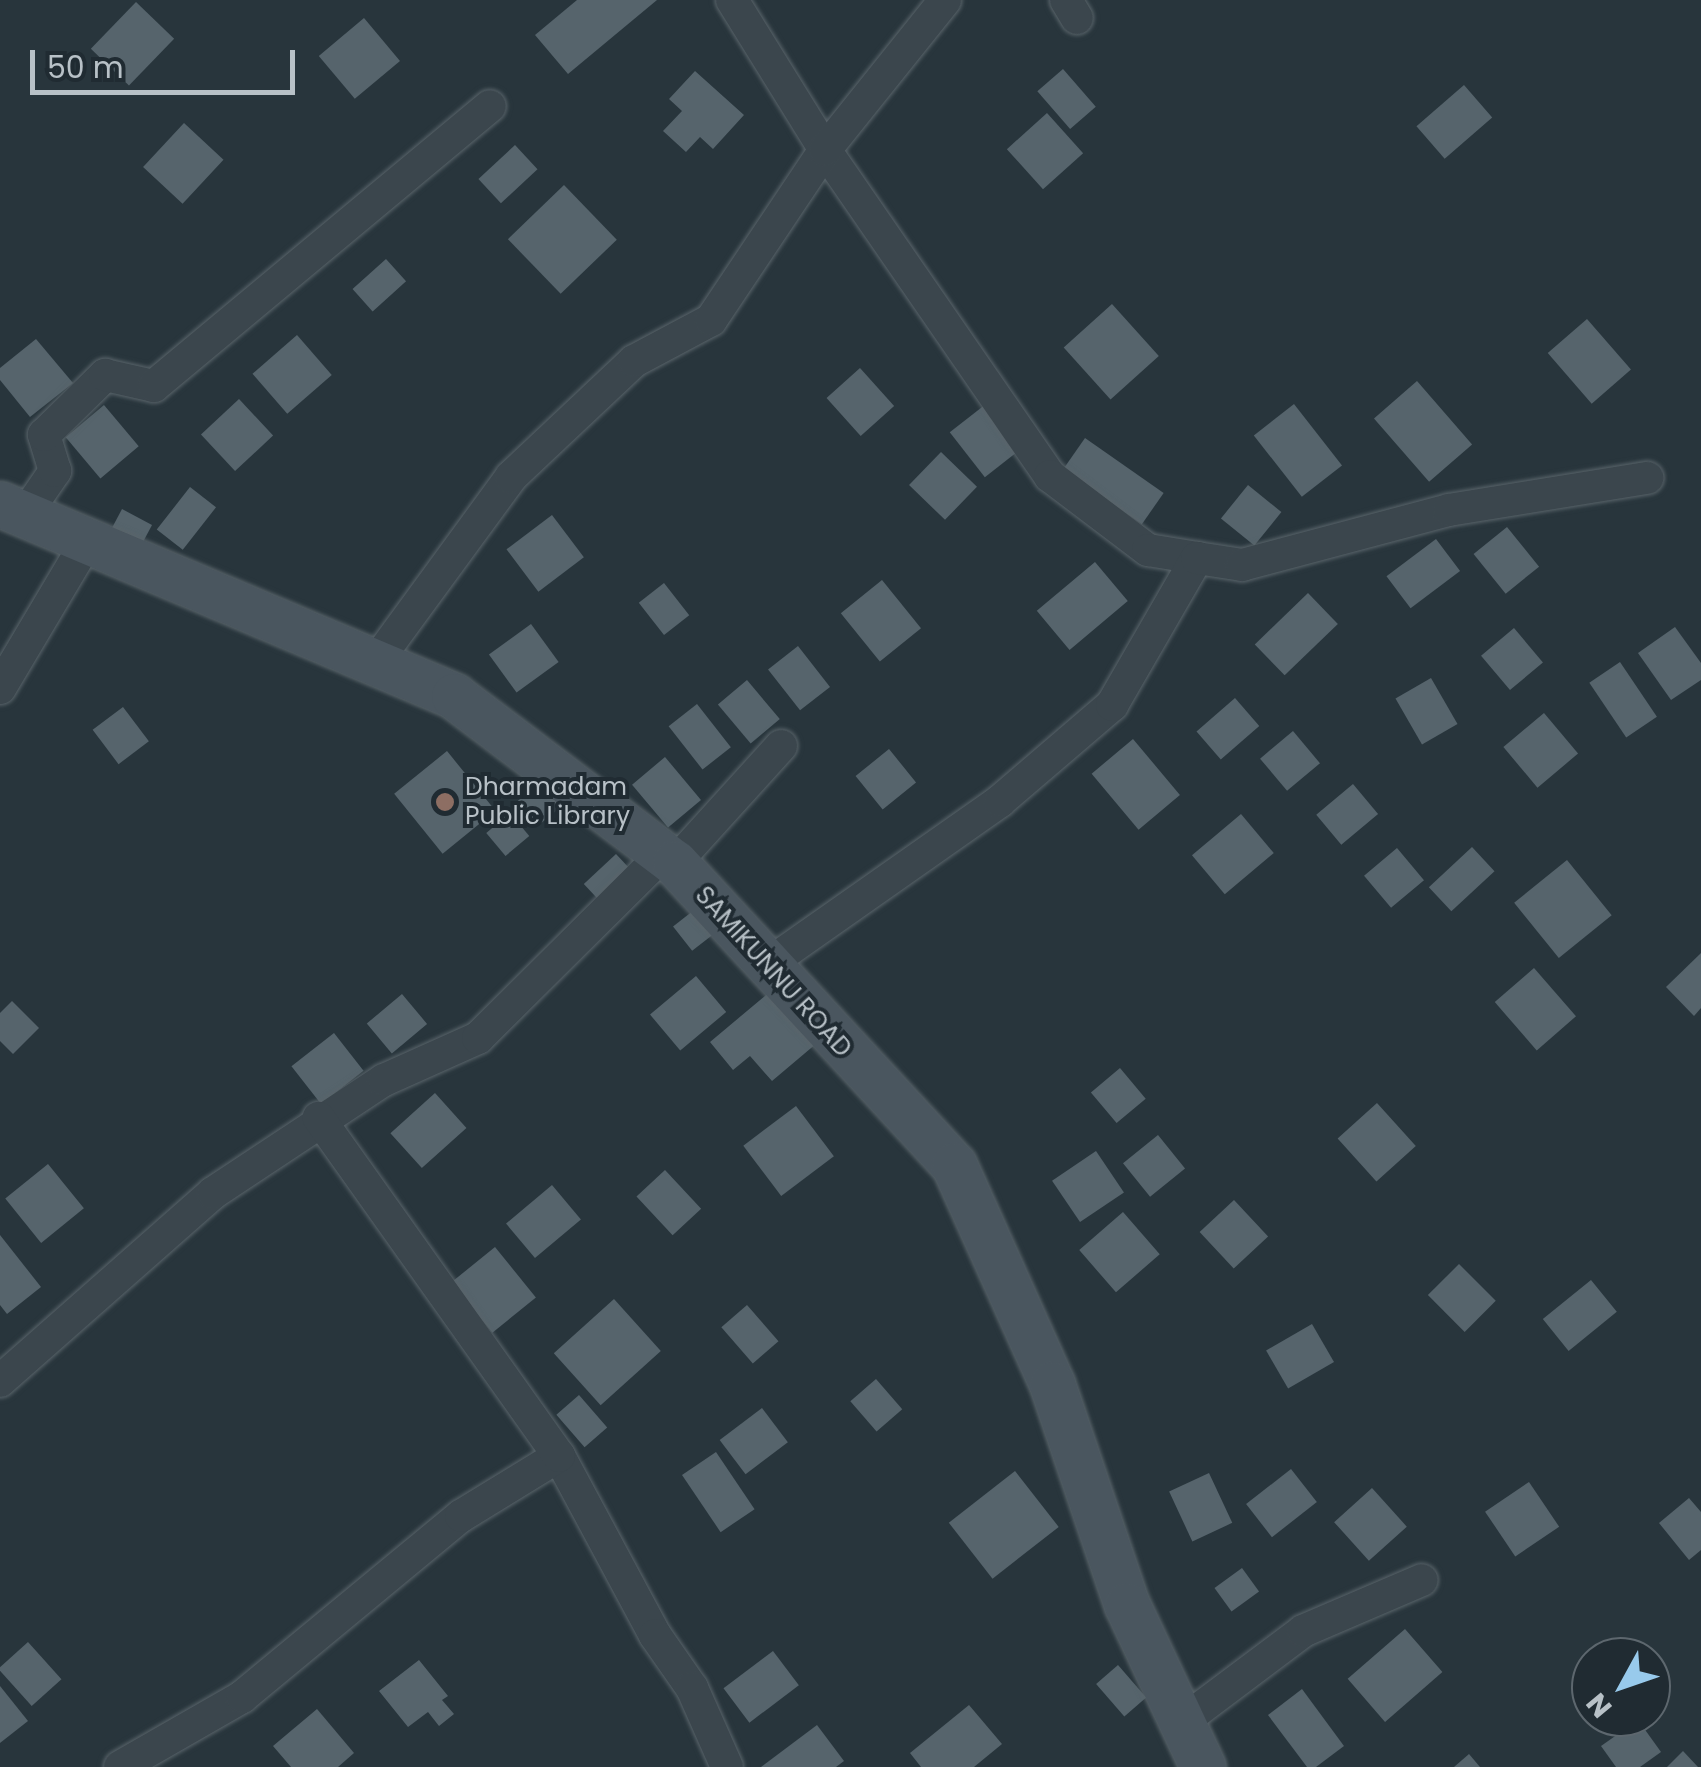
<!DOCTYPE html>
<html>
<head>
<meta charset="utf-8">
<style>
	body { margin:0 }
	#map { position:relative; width:1701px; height:1767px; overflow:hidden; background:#28353c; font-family:Poppins,sans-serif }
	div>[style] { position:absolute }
	.building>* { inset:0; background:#56646c; transform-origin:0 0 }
	.roads { filter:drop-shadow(0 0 2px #59646a) drop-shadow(0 0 2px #59646a) }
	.minor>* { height:32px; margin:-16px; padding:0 16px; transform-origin:16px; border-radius:16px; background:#3b464d }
	.secondary>* { height:45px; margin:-22.5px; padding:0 22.5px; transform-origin:22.5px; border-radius:22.5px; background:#4a565f }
	.dots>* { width:28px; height:28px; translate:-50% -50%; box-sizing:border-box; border:5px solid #202b32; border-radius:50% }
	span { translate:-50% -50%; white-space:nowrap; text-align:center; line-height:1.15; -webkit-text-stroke:8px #202b32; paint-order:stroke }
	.poi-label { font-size:25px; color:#b8c1c7 }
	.left { translate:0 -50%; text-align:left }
	.street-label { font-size:25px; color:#b8c1c7 }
	.north { position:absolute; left:1571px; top:1637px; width:100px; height:100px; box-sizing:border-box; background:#202b32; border:2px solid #5d676e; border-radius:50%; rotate:230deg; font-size:28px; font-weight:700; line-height:40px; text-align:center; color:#b8c1c7 }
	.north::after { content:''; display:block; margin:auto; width:35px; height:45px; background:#98caec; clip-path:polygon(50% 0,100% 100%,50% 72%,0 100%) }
	.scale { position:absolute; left:30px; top:50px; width:265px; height:45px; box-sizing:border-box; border:5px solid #b8c1c7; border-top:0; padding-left:12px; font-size:30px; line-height:35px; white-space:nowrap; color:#b8c1c7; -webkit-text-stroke:8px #202b32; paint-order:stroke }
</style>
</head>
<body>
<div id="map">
	<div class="building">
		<div style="clip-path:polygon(577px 0,657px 0,568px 74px,535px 35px)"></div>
		<div style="left:136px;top:2px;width:53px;height:65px;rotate:44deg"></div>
		<div style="left:364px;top:18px;width:56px;height:59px;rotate:50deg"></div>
		<div style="left:1063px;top:69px;width:50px;height:34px;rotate:49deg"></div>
		<div style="clip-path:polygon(695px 71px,744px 115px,713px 149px,700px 137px,686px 152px,663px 131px,682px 111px,669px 99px)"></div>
		<div style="left:1464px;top:85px;width:43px;height:63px;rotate:49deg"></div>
		<div style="left:1047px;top:113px;width:54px;height:54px;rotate:48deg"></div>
		<div style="left:184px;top:123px;width:54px;height:60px;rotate:43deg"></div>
		<div style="left:515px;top:145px;width:33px;height:50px;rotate:47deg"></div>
		<div style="left:564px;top:185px;width:76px;height:78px;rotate:46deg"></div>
		<div style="left:386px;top:259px;width:30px;height:45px;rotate:48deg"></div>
		<div style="left:1112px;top:304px;width:70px;height:65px;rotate:48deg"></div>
		<div style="left:1587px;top:319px;width:67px;height:52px;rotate:49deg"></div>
		<div style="left:297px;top:335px;width:53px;height:59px;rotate:49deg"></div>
		<div style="clip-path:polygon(36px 339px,73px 383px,30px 417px,0 380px,0 368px)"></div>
		<div style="left:860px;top:368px;width:51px;height:45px;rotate:48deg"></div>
		<div style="left:1417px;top:381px;width:84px;height:57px;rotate:49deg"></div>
		<div style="left:239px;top:399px;width:50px;height:52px;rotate:47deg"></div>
		<div style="left:986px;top:404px;width:57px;height:46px;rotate:52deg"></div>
		<div style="left:1294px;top:404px;width:78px;height:51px;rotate:52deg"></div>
		<div style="left:104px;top:405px;width:54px;height:50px;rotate:50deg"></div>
		<div style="left:1085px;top:438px;width:96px;height:38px;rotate:35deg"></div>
		<div style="left:941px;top:452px;width:50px;height:46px;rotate:44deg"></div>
		<div style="left:1248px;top:485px;width:43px;height:43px;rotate:39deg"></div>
		<div style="left:190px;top:487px;width:33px;height:54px;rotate:38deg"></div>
		<div style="left:122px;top:509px;width:34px;height:26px;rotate:28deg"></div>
		<div style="left:552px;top:515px;width:53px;height:57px;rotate:53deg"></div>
		<div style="left:1507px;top:527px;width:51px;height:43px;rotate:51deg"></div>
		<div style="left:1436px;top:539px;width:40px;height:62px;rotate:53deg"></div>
		<div style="left:1095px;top:562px;width:51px;height:76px;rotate:50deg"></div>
		<div style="left:882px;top:580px;width:62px;height:53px;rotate:51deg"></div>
		<div style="left:664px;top:583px;width:41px;height:32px;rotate:52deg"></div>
		<div style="left:1308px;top:593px;width:43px;height:74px;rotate:46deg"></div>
		<div style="left:531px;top:624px;width:47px;height:52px;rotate:54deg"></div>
		<div style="clip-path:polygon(1675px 627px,1701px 663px,1701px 680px,1671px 700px,1638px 653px)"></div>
		<div style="left:1514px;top:628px;width:45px;height:43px;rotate:50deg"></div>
		<div style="left:798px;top:646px;width:52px;height:38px;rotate:52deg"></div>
		<div style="left:1620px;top:662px;width:66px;height:37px;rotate:56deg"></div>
		<div style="left:1431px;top:678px;width:53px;height:41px;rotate:60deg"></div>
		<div style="left:747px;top:680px;width:51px;height:38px;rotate:50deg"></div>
		<div style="left:1235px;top:698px;width:37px;height:51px;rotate:49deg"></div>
		<div style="left:697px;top:704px;width:55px;height:36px;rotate:52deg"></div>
		<div style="left:123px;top:707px;width:43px;height:38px;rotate:53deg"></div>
		<div style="left:1544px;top:713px;width:53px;height:53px;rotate:50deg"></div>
		<div style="left:1293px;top:731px;width:42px;height:43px;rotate:50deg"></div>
		<div style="left:1133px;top:739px;width:73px;height:54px;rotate:50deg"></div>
		<div style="left:889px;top:749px;width:43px;height:43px;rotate:51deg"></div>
		<div style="left:447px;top:751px;width:77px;height:68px;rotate:51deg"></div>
		<div style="left:665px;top:757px;width:56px;height:43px;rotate:50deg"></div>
		<div style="left:541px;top:782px;width:32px;height:30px;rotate:51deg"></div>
		<div style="left:1353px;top:784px;width:39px;height:48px;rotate:50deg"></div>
		<div style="left:510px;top:813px;width:30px;height:31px;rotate:50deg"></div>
		<div style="left:1241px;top:814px;width:51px;height:64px;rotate:50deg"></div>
		<div style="left:1472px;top:847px;width:33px;height:59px;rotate:47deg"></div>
		<div style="left:1397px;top:848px;width:42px;height:43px;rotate:50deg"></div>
		<div style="left:616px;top:854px;width:25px;height:44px;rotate:47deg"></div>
		<div style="left:1567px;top:860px;width:71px;height:68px;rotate:51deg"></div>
		<div style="left:703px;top:903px;width:31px;height:38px;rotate:52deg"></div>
		<div style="clip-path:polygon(1701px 953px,1701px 1008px,1694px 1016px,1666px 987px)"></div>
		<div style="left:1534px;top:968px;width:64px;height:52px;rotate:49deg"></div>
		<div style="left:696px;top:976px;width:47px;height:60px;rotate:50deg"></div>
		<div style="clip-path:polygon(772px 990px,817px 1043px,772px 1081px,750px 1056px,733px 1070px,710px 1042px)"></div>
		<div style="left:402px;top:994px;width:39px;height:46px;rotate:50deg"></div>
		<div style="clip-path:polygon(12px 1001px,39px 1028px,13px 1054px,0 1041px,0 1013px)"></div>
		<div style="left:334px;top:1033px;width:48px;height:54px;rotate:52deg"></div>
		<div style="left:1120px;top:1068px;width:40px;height:38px;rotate:50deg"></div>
		<div style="left:435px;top:1093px;width:47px;height:60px;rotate:48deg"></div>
		<div style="left:1377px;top:1103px;width:58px;height:53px;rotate:48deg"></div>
		<div style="left:796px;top:1106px;width:63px;height:66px;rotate:53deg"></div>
		<div style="left:1158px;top:1135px;width:43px;height:45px;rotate:51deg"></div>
		<div style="left:1096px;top:1151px;width:50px;height:53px;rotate:56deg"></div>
		<div style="left:48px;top:1164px;width:57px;height:55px;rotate:51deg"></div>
		<div style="left:665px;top:1170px;width:53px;height:39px;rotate:47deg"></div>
		<div style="left:552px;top:1185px;width:45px;height:60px;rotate:50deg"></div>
		<div style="left:1234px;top:1200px;width:50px;height:47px;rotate:47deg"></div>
		<div style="left:1123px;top:1212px;width:56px;height:58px;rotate:49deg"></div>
		<div style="clip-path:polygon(0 1235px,41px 1287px,7px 1314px,0 1305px)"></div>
		<div style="left:495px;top:1247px;width:65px;height:56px;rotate:51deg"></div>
		<div style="left:1459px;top:1264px;width:52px;height:44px;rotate:45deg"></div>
		<div style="left:1591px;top:1280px;width:41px;height:62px;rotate:51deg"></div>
		<div style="left:614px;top:1299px;width:70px;height:81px;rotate:48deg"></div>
		<div style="left:747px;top:1305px;width:48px;height:34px;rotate:49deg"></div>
		<div style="left:1312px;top:1324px;width:44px;height:53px;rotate:60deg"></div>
		<div style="left:876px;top:1379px;width:40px;height:34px;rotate:49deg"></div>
		<div style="left:579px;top:1395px;width:43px;height:30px;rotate:49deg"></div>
		<div style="left:762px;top:1408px;width:43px;height:53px;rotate:53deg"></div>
		<div style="left:716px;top:1452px;width:69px;height:41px;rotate:56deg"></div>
		<div style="left:1291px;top:1469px;width:42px;height:57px;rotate:52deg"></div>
		<div style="left:1015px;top:1471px;width:71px;height:84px;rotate:52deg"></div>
		<div style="left:1209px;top:1473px;width:55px;height:44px;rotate:65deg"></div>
		<div style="left:1529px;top:1482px;width:54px;height:53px;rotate:56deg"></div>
		<div style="left:1372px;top:1488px;width:52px;height:51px;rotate:48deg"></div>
		<div style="clip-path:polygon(1689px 1498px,1701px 1512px,1701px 1550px,1689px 1560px,1659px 1523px)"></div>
		<div style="left:1242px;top:1568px;width:29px;height:34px;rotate:54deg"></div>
		<div style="left:1405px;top:1629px;width:57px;height:76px;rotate:49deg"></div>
		<div style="left:28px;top:1642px;width:50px;height:40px;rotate:48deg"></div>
		<div style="left:773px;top:1651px;width:43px;height:62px;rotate:53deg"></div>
		<div style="clip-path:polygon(419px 1660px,448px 1696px,442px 1700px,454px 1714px,439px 1726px,428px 1712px,408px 1727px,379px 1691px)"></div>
		<div style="left:1118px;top:1665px;width:43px;height:29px;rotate:49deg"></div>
		<div style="clip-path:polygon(0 1686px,28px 1721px,0 1743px)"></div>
		<div style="clip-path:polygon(1302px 1689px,1344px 1746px,1316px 1767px,1307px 1767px,1268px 1715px)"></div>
		<div style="clip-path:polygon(969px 1705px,1002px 1744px,974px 1767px,921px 1767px,910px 1753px)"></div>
		<div style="clip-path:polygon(317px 1709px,354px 1753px,338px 1767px,291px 1767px,273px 1746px)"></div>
		<div style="clip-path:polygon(1638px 1720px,1661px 1752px,1640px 1767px,1616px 1767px,1601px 1746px)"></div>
		<div style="clip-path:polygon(817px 1725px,844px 1761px,836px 1767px,761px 1767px)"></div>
		<div style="clip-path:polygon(1683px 1751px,1698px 1767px,1667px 1767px)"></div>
		<div style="clip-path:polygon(1469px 1754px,1480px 1767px,1454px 1767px)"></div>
	</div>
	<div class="roads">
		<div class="minor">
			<div style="left:732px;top:0;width:176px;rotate:58.2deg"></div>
			<div style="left:825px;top:150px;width:396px;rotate:55.4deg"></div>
			<div style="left:1050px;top:476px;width:123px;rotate:37.1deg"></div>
			<div style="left:1148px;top:550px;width:50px;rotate:9.3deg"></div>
			<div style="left:1066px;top:0;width:21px;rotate:59deg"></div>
			<div style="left:24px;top:516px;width:55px;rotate:-55.4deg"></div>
			<div style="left:55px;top:471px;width:38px;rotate:-107deg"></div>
			<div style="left:44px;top:435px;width:86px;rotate:-44.5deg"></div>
			<div style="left:105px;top:375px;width:50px;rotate:12.7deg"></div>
			<div style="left:154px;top:386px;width:437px;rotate:-39.8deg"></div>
			<div style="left:378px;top:659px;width:225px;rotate:-53.8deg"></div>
			<div style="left:511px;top:477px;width:169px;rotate:-43.3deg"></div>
			<div style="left:634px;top:361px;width:87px;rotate:-28deg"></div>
			<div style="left:711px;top:320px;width:205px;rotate:-56.2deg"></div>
			<div style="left:825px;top:150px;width:192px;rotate:-51.3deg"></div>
			<div style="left:0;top:688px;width:166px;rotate:-59.3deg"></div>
			<div style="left:675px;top:863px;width:158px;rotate:-47.8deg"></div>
			<div style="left:767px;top:965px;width:285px;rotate:-35.1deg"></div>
			<div style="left:1000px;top:801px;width:148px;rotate:-40.6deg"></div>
			<div style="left:1112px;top:705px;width:170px;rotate:-60deg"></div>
			<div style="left:1197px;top:558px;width:46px;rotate:8.8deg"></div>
			<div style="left:1242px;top:565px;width:214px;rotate:-14.9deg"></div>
			<div style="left:1449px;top:510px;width:201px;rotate:-9.2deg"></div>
			<div style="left:0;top:1381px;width:284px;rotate:-41.4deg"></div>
			<div style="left:213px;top:1193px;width:205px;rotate:-33.5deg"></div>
			<div style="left:384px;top:1080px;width:103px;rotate:-24.1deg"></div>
			<div style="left:478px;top:1038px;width:260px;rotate:-44.8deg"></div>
			<div style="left:559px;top:1456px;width:203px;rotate:61.8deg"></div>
			<div style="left:655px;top:1635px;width:65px;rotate:55.1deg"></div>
			<div style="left:692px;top:1688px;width:86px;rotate:66.1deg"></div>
			<div style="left:1182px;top:1722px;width:151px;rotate:-36.9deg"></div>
			<div style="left:1303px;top:1631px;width:129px;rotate:-23.2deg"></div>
			<div style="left:120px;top:1767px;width:141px;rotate:-29.8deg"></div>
			<div style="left:242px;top:1697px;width:284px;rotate:-39.6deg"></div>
			<div style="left:461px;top:1516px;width:115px;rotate:-31.5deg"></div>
			<div style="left:559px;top:1456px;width:415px;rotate:-125.4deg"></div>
		</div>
		<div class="secondary">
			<div style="left:0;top:504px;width:493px;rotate:22.9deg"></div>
			<div style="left:454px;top:696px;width:277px;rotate:37.1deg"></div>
			<div style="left:675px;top:863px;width:411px;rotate:47.3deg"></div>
			<div style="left:954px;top:1165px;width:240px;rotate:65.9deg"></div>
			<div style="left:1052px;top:1384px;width:233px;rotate:71.3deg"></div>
			<div style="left:1127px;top:1605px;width:179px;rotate:64.9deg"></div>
		</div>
	</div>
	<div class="dots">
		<div style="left:445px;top:802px;background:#8d6e63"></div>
	</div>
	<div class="poi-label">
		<span class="left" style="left:465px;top:802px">Dharmadam<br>Public Library</span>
	</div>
	<div class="street-label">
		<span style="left:773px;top:972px;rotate:48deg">SAMIKUNNU ROAD</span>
	</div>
	<div class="north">N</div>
	<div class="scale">50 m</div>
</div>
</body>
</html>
